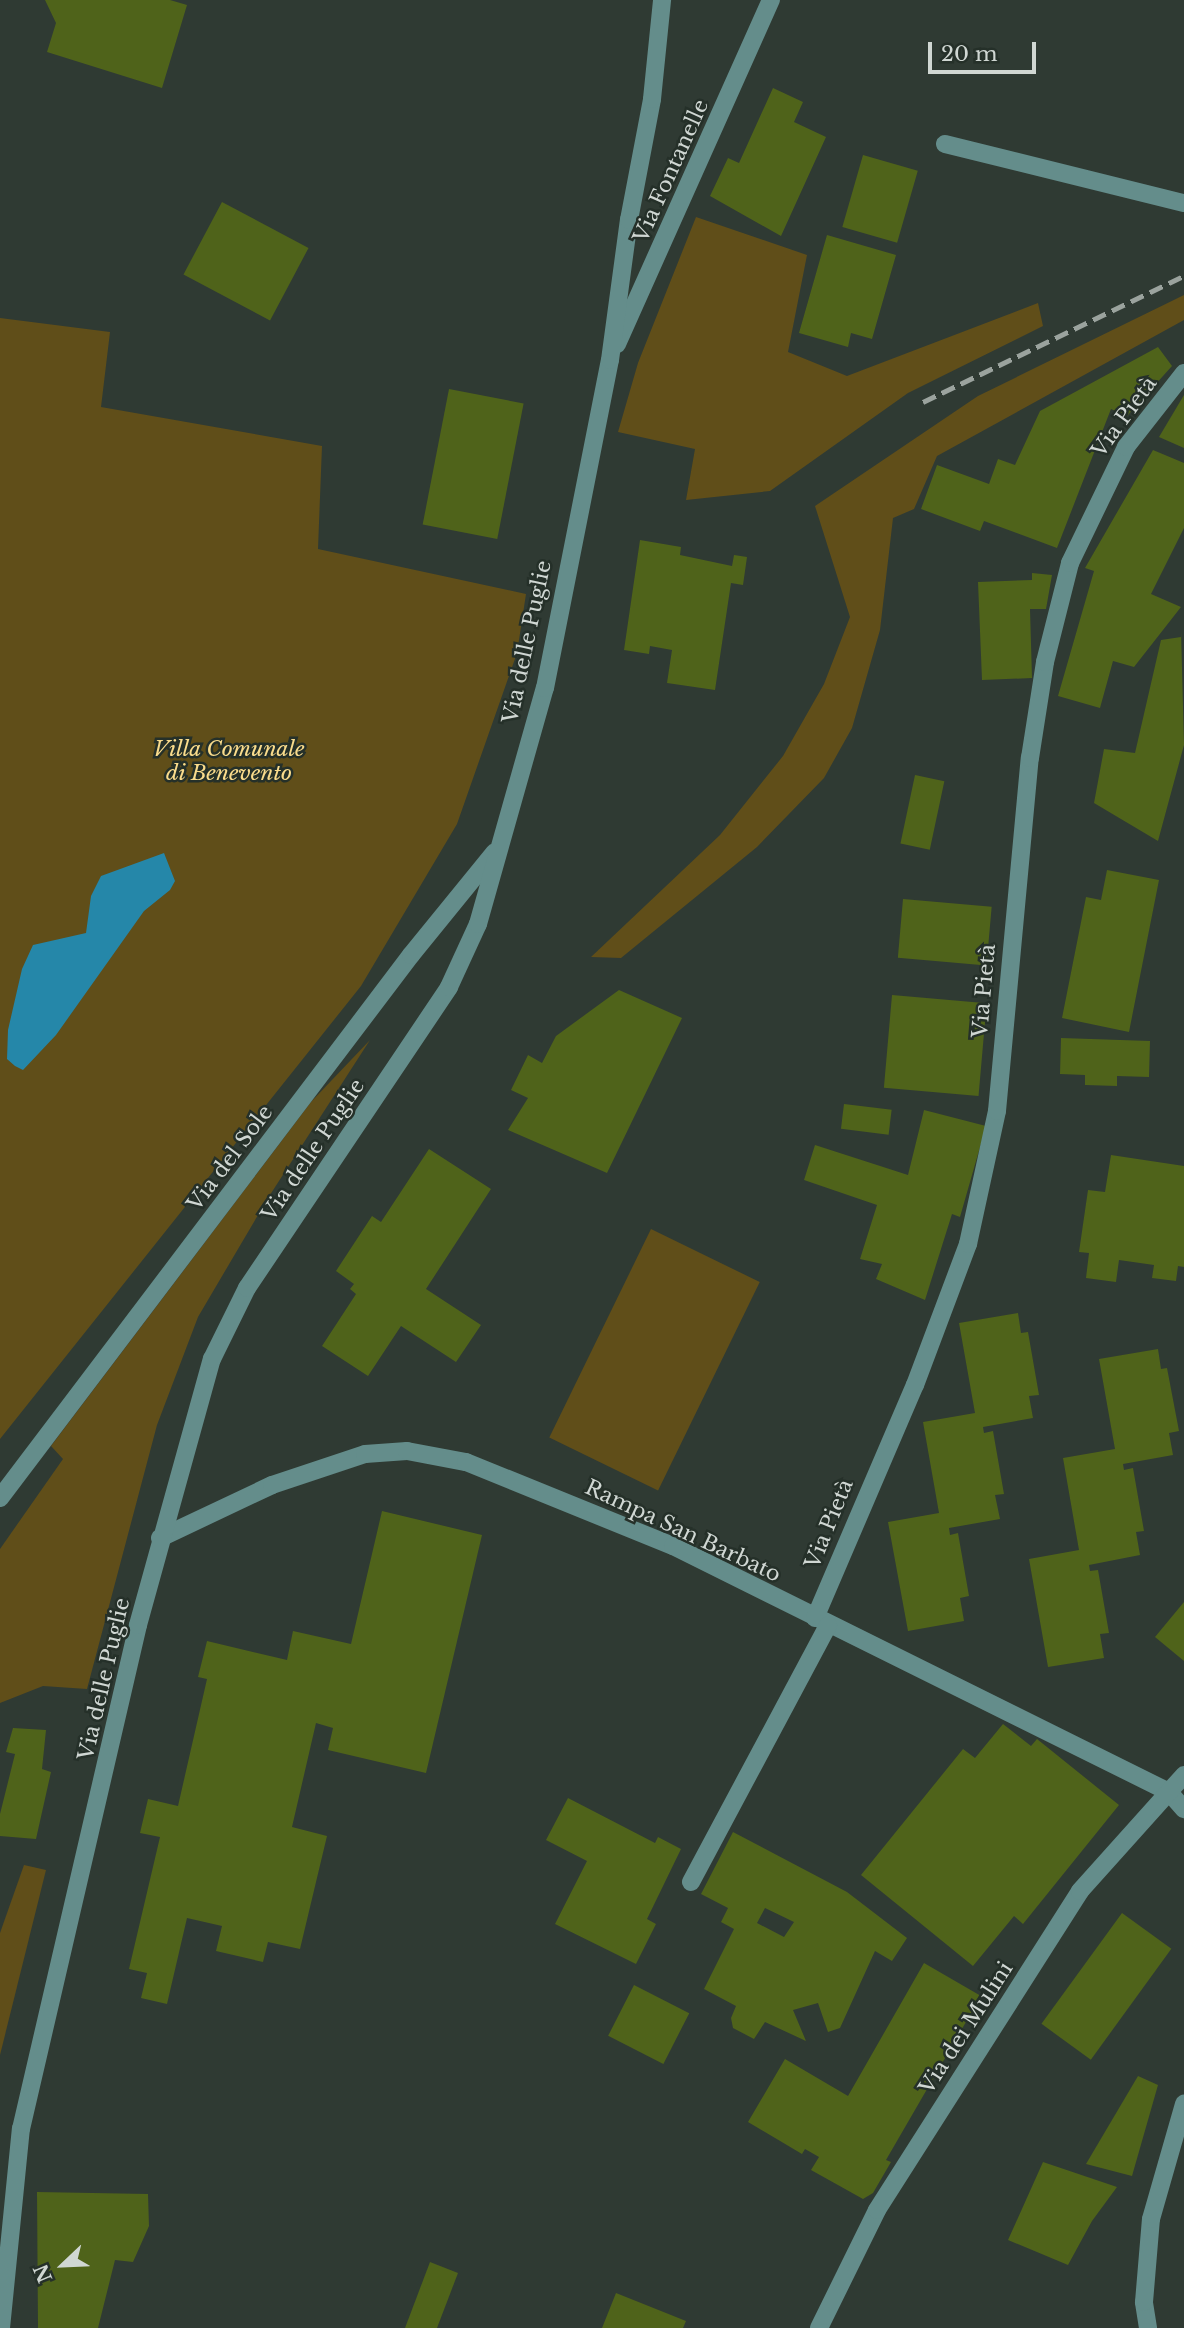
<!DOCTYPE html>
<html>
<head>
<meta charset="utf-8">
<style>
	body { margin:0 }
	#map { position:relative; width:1184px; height:2328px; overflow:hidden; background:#2f3a33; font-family:"Libre Baskerville",serif }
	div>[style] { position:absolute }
	.green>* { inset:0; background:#604e19; transform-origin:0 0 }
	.water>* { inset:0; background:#2587a9 }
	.building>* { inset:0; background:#4f631a; transform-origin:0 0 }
	.minor>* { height:18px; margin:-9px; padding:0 9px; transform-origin:9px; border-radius:9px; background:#648d8b }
	.rail>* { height:5px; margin-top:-2.5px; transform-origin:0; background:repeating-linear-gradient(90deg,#9ba39e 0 14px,transparent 0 21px) }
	span { translate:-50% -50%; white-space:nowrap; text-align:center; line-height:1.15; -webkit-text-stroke:5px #253029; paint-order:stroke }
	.street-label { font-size:21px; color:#d0d7d3 }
	.park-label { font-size:21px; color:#fadc8c; font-style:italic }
	.north { position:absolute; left:28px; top:2230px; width:70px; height:70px; -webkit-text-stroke:5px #253029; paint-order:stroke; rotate:247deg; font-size:19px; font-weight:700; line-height:28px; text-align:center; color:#d0d7d3 }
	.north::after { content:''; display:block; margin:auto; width:24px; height:32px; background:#d0d7d3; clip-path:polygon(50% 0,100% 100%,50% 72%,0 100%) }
	.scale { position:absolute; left:928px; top:42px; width:108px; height:32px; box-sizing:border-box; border:4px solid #d0d7d3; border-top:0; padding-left:9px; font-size:21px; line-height:24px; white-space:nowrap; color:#d0d7d3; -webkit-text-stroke:5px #253029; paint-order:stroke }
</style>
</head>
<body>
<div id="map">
	<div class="green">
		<div style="clip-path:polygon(696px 217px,807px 255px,788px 352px,847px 376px,1038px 303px,1043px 326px,908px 393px,770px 491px,686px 500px,695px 449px,618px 432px,638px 363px)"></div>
		<div style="clip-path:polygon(1184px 295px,1184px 320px,937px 456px,914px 509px,893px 518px,880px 630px,852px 728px,824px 778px,757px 847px,621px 958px,591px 957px,720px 835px,783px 756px,824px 684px,850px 617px,815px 506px,978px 396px)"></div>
		<div style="clip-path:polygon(0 318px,110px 332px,101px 407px,322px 446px,318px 549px,526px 594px,517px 653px,457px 824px,361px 986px,0 1439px)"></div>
		<div style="clip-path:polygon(370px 1040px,268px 1198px,198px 1317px,157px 1425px,87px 1689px,43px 1686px,0 1703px,0 1549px,63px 1459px,51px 1446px,311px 1102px)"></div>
		<div style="left:651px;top:1229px;width:121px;height:232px;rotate:26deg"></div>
		<div style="clip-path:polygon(24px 1865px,46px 1870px,0 2055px,0 1933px)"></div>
	</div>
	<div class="water">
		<div style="clip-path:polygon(164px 853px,175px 881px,170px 890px,144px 911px,56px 1035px,23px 1070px,15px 1066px,7px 1059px,8px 1030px,22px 969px,33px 945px,86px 933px,91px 896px,101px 876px)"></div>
	</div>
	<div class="building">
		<div style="clip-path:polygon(45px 0,170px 0,187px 5px,162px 88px,47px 52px,56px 23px)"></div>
		<div style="clip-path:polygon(773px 88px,803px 102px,794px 122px,826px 137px,781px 236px,710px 196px,728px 158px,739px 163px)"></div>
		<div style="left:863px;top:155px;width:57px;height:75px;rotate:16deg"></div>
		<div style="left:222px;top:202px;width:98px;height:82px;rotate:28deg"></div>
		<div style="clip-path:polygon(827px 235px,896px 255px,872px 339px,851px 333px,848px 347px,799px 333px)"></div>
		<div style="clip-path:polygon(1158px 347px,1172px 366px,1127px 416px,1111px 409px,1057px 548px,984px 521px,980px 531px,921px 509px,937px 465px,989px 484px,998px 459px,1015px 465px,1040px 411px)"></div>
		<div style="left:449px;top:389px;width:76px;height:138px;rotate:11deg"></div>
		<div style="clip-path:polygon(1184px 395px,1184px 448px,1159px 437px)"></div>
		<div style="clip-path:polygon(1153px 450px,1184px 463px,1184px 528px,1151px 594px,1181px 607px,1134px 667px,1113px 661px,1100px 708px,1058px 696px,1094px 571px,1085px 568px)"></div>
		<div style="clip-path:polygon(640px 540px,681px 547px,680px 555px,732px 566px,734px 555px,747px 557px,743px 585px,731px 583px,715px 690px,667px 683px,672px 650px,650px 646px,649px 654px,624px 650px)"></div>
		<div style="clip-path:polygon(1032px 573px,1052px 575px,1046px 609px,1030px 609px,1032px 678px,982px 680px,978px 582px,1032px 580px)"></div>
		<div style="clip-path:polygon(1181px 630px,1184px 745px,1158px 841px,1094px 803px,1104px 749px,1135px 753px,1161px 640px,1181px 637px)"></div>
		<div style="left:915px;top:775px;width:30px;height:70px;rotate:12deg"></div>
		<div style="clip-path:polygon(1107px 870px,1159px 880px,1129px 1032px,1062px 1018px,1086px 897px,1101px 900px)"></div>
		<div style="left:903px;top:899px;width:89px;height:59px;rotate:5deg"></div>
		<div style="clip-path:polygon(619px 990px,682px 1018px,607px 1173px,508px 1130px,528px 1098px,511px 1090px,528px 1055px,542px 1063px,556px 1036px)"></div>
		<div style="left:892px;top:995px;width:95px;height:93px;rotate:5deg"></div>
		<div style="clip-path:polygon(1061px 1038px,1150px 1041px,1149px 1077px,1117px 1076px,1117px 1086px,1085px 1085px,1085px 1075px,1060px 1074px)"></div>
		<div style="left:844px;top:1104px;width:48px;height:25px;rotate:7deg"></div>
		<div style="clip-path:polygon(924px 1110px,986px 1126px,960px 1217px,952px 1214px,925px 1300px,876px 1279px,882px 1264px,860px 1259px,877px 1205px,804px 1180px,815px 1145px,908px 1175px)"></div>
		<div style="clip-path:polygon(429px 1149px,491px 1189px,426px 1289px,481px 1325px,456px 1362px,401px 1326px,368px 1376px,322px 1346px,356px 1294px,350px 1289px,354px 1284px,336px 1271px,372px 1216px,381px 1222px)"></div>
		<div style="clip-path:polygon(1111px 1155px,1184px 1166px,1184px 1267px,1178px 1266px,1176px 1281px,1152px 1278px,1154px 1265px,1119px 1260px,1116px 1282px,1086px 1278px,1089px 1253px,1079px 1252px,1088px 1190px,1105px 1192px)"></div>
		<div style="clip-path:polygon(1018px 1313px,1021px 1333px,1028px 1332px,1039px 1395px,1029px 1396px,1033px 1418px,983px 1427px,984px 1433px,993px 1431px,1004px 1494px,995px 1495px,1000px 1519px,949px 1528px,950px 1535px,958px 1533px,969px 1596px,960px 1598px,964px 1621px,908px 1631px,888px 1522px,939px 1513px,923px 1422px,975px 1413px,959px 1323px)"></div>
		<div style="clip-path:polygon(1158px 1349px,1161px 1369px,1167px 1368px,1179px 1431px,1169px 1433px,1173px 1455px,1123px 1464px,1124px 1470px,1133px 1468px,1144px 1531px,1136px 1532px,1140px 1555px,1089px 1565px,1090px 1571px,1098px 1570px,1109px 1633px,1100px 1634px,1104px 1658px,1048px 1667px,1029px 1559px,1079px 1550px,1063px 1458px,1115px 1449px,1099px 1359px)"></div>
		<div style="clip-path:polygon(382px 1511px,482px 1535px,426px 1773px,328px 1750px,333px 1728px,316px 1723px,292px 1827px,327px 1836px,300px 1949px,268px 1942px,263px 1962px,216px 1951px,222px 1926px,187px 1918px,167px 2004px,141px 1998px,147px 1973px,129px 1969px,160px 1837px,140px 1833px,148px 1799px,178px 1806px,207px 1679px,198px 1677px,207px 1641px,287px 1660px,293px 1631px,351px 1644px)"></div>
		<div style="clip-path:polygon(1184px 1602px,1184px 1661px,1155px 1637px)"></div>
		<div style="clip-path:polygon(1003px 1724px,1031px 1746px,1037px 1739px,1119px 1805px,1023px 1924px,1014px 1916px,973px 1966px,861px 1875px,963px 1749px,975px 1758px)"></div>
		<div style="clip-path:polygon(13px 1728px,46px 1730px,42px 1769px,51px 1772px,36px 1839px,0 1836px,0 1814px,15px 1754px,6px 1752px)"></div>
		<div style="clip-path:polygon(568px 1798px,655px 1843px,658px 1837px,681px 1849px,647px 1919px,656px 1924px,636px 1964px,555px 1924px,587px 1861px,546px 1840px)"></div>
		<div style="clip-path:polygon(evenodd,733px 1832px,847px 1892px,907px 1938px,892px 1961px,875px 1951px,840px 2028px,828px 2032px,818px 2003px,793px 2010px,806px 2041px,765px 2022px,754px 2039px,733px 2028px,731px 2018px,736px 2006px,704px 1989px,734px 1929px,721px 1922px,728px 1908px,701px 1894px,733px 1832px,765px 1908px,794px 1922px,784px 1937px,757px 1923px,765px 1908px)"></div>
		<div style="left:1122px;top:1913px;width:61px;height:137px;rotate:36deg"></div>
		<div style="clip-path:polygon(924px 1963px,981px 1996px,886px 2160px,891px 2162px,873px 2193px,863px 2199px,811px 2170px,819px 2157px,805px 2149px,802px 2154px,748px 2122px,785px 2059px,848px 2096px)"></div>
		<div style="left:634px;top:1985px;width:62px;height:57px;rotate:27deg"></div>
		<div style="clip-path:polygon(1138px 2076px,1158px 2085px,1132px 2176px,1086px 2164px)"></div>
		<div style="clip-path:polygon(1043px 2162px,1117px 2187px,1092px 2221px,1068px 2265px,1008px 2240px)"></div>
		<div style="clip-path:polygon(37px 2192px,148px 2194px,149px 2226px,133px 2262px,115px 2260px,98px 2328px,38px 2328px)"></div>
		<div style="clip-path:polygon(430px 2262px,458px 2273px,437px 2328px,405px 2328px)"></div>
		<div style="clip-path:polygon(616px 2293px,686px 2321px,683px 2328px,602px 2328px)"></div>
	</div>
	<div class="minor">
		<div style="left:945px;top:144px;width:246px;rotate:13.9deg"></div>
		<div style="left:617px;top:344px;width:377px;rotate:-65.9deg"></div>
		<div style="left:0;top:1498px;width:681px;rotate:-52.88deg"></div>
		<div style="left:411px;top:955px;width:132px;rotate:-50.9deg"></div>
		<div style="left:160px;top:1538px;width:124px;rotate:-25.3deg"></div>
		<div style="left:272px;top:1485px;width:98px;rotate:-18.4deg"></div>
		<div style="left:365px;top:1454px;width:42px;rotate:-4.1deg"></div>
		<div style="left:407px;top:1451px;width:60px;rotate:10.6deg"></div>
		<div style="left:466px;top:1462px;width:223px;rotate:22.1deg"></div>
		<div style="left:673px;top:1546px;width:554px;rotate:26.38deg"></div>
		<div style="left:1169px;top:1792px;width:23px;rotate:49deg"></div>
		<div style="left:815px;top:1618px;width:254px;rotate:-66.8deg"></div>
		<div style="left:915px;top:1385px;width:151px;rotate:-69.4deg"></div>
		<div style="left:968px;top:1244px;width:136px;rotate:-77.7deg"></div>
		<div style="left:997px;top:1111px;width:355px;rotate:-84.7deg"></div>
		<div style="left:1030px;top:758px;width:97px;rotate:-81.1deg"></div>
		<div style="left:1045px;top:662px;width:102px;rotate:-75.8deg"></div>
		<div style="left:1070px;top:563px;width:129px;rotate:-64.2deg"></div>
		<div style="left:1126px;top:447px;width:94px;rotate:-51.9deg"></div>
		<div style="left:691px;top:1882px;width:291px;rotate:-61.9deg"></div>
		<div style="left:1px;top:2328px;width:200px;rotate:-84.3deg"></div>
		<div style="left:21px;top:2129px;width:517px;rotate:-76.93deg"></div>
		<div style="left:138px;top:1625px;width:276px;rotate:-74.5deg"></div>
		<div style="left:212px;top:1359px;width:79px;rotate:-63.8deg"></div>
		<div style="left:247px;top:1288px;width:362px;rotate:-56.1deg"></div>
		<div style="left:449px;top:987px;width:69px;rotate:-65.3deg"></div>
		<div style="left:478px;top:924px;width:245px;rotate:-74.2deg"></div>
		<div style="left:545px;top:688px;width:334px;rotate:-78.8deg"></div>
		<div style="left:610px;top:360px;width:141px;rotate:-82.3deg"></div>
		<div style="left:629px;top:220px;width:123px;rotate:-79.2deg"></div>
		<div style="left:652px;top:99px;width:100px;rotate:-84.2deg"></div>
		<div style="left:819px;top:2328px;width:131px;rotate:-63.8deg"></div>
		<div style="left:877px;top:2210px;width:378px;rotate:-57.5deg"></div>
		<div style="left:1080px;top:1891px;width:156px;rotate:-48.1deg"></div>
		<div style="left:1148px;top:2328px;width:26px;rotate:-99deg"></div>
		<div style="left:1144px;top:2302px;width:83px;rotate:-85.2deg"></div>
		<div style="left:1151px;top:2219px;width:120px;rotate:-74deg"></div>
	</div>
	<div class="rail">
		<div style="left:923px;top:402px;width:290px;rotate:-25.8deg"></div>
	</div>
	<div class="street-label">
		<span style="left:671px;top:171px;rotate:-66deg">Via Fontanelle</span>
		<span style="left:1124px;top:417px;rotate:-54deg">Via Pietà</span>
		<span style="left:527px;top:642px;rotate:-78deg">Via delle Puglie</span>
		<span style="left:984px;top:991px;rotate:-85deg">Via Pietà</span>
		<span style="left:313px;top:1150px;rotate:-56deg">Via delle Puglie</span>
		<span style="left:230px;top:1158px;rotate:-53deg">Via del Sole</span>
		<span style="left:829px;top:1524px;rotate:-68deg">Via Pietà</span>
		<span style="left:683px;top:1531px;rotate:25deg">Rampa San Barbato</span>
		<span style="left:104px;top:1679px;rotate:-77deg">Via delle Puglie</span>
		<span style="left:966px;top:2028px;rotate:-57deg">Via dei Mulini</span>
	</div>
	<div class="park-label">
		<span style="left:229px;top:761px">Villa Comunale<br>di Benevento</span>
	</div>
	<div class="north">N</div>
	<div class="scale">20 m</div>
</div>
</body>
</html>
